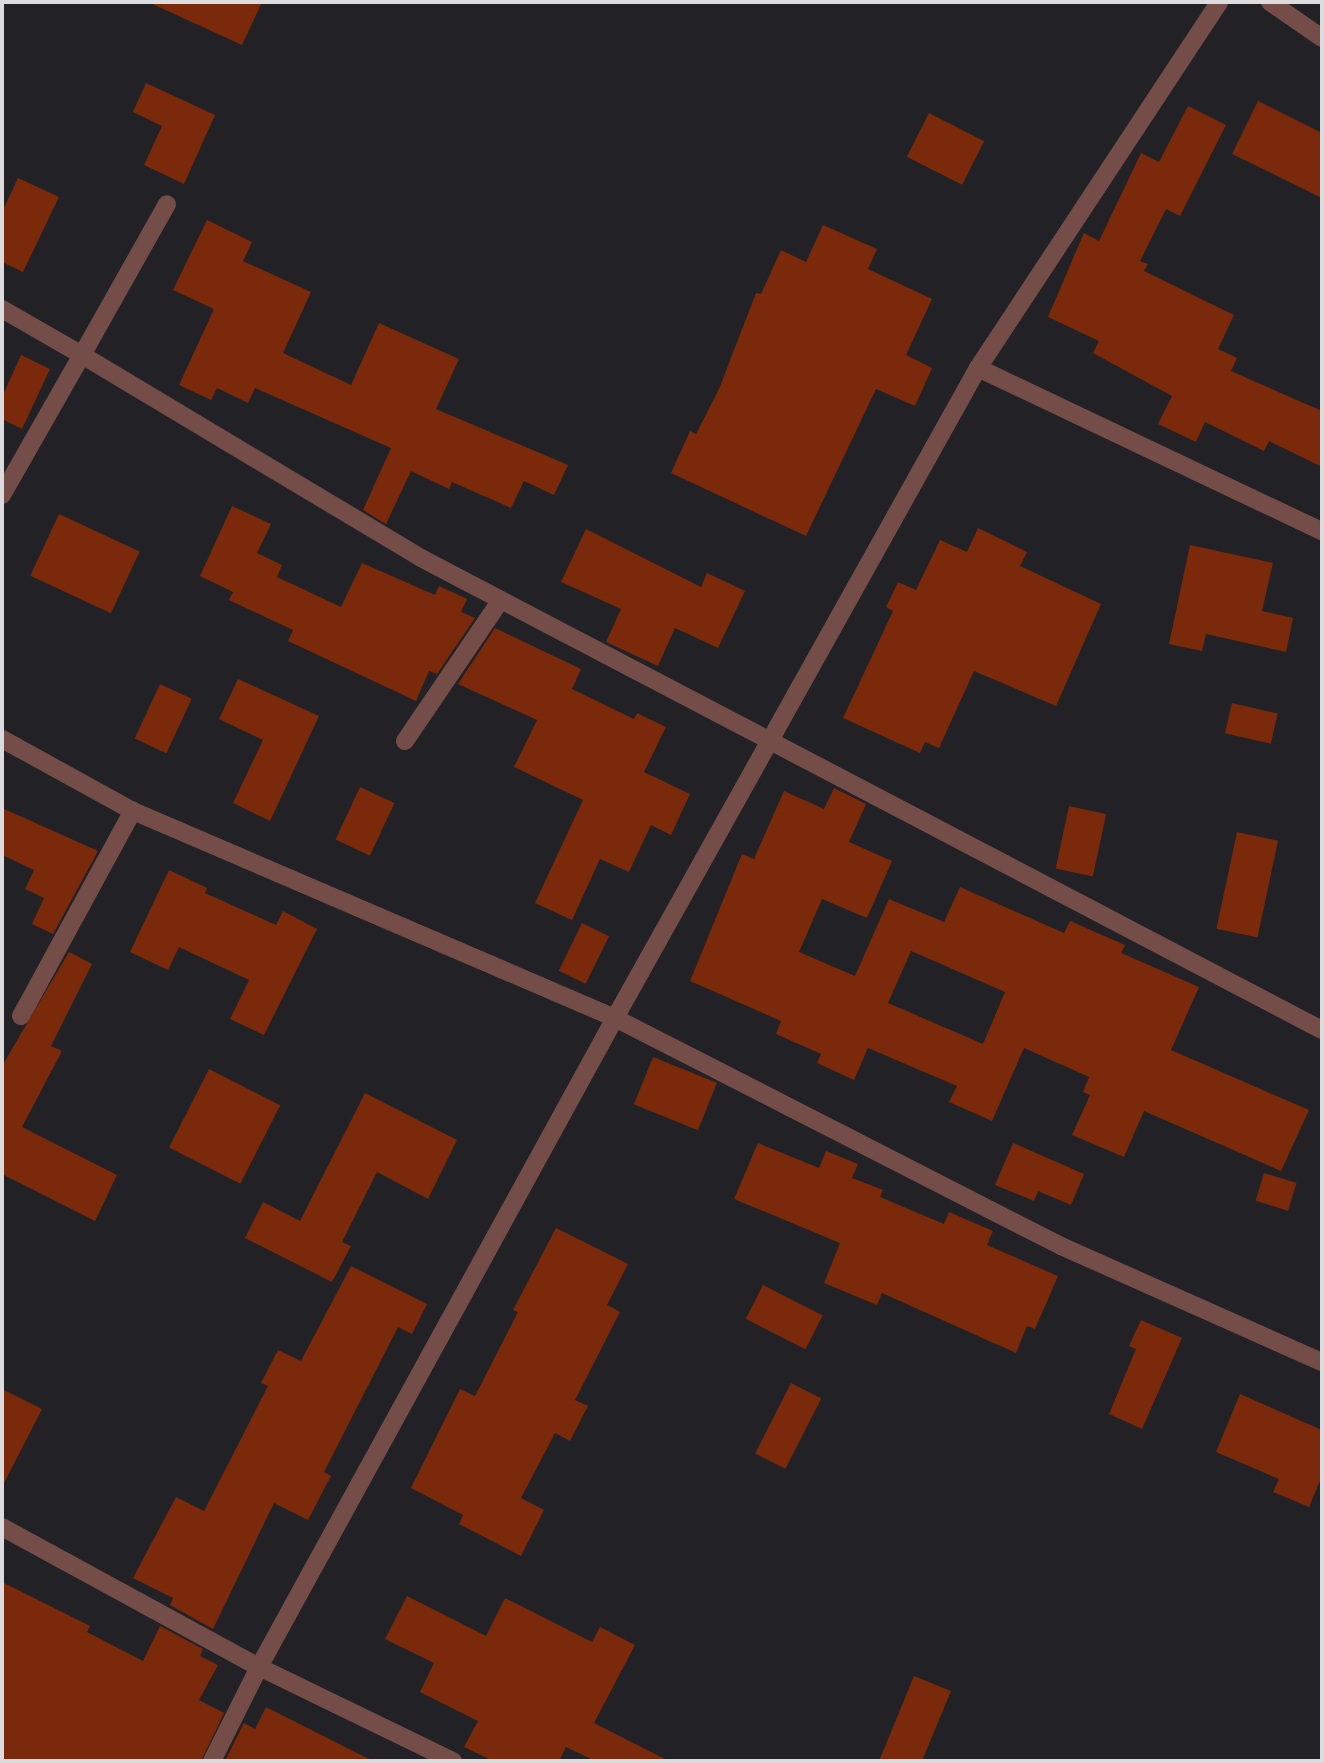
<!DOCTYPE html>
<html>
<head>
<meta charset="utf-8">
<style>
	body { margin:0 }
	#map { position:relative; width:1324px; height:1763px; overflow:hidden; background:#222125; font-family:"Open Sans",sans-serif }
	div>[style] { position:absolute }
	.building>* { inset:0; background:#7a290a; transform-origin:0 0 }
	.street>* { height:18px; margin:-9px; padding:0 9px; transform-origin:9px; border-radius:9px; background:#744d48 }
	span { translate:-50% -50%; white-space:nowrap; text-align:center; line-height:1.15; -webkit-text-stroke:5px #0b0b0d; paint-order:stroke }
	.frame { position:absolute; inset:0; border:4px solid #dcdbde; pointer-events:none }
</style>
</head>
<body>
<div id="map">
	<div class="building">
		<div style="clip-path:polygon(148px 2px,262px 2px,242px 45px)"></div>
		<div style="clip-path:polygon(146px 83px,215px 115px,184px 184px,144px 165px,162px 126px,133px 112px)"></div>
		<div style="clip-path:polygon(1258px 101px,1322px 133px,1322px 198px,1232px 154px)"></div>
		<div style="clip-path:polygon(1188px 106px,1226px 125px,1180px 216px,1166px 209px,1140px 261px,1148px 264px,1144px 271px,1234px 315px,1218px 349px,1237px 358px,1231px 371px,1322px 411px,1322px 467px,1269px 441px,1264px 451px,1205px 422px,1196px 442px,1158px 424px,1172px 396px,1093px 353px,1099px 341px,1048px 317px,1084px 233px,1099px 241px,1141px 153px,1159px 162px)"></div>
		<div style="left:929px;top:113px;width:62px;height:49px;rotate:27deg"></div>
		<div style="clip-path:polygon(18px 178px,59px 197px,23px 272px,2px 262px,2px 212px)"></div>
		<div style="clip-path:polygon(207px 220px,252px 242px,243px 261px,311px 292px,283px 353px,351px 385px,379px 323px,459px 359px,436px 409px,568px 465px,554px 495px,524px 481px,511px 508px,452px 482px,449px 489px,411px 471px,386px 524px,363px 510px,391px 448px,255px 388px,248px 403px,217px 388px,211px 400px,179px 385px,214px 309px,173px 290px)"></div>
		<div style="clip-path:polygon(823px 225px,877px 249px,868px 269px,932px 299px,906px 355px,932px 368px,915px 406px,876px 389px,806px 536px,671px 473px,690px 431px,696px 434px,719px 389px,756px 293px,761px 294px,781px 250px,806px 262px)"></div>
		<div style="clip-path:polygon(21px 355px,50px 369px,22px 429px,2px 419px,2px 397px)"></div>
		<div style="clip-path:polygon(232px 506px,271px 524px,257px 553px,282px 565px,277px 577px,341px 607px,362px 563px,435px 595px,439px 586px,467px 599px,461px 612px,475px 618px,437px 674px,429px 671px,416px 701px,288px 641px,293px 630px,229px 600px,233px 592px,200px 576px)"></div>
		<div style="left:59px;top:514px;width:89px;height:68px;rotate:25deg"></div>
		<div style="clip-path:polygon(978px 528px,1027px 552px,1020px 566px,1101px 604px,1056px 706px,974px 671px,939px 748px,925px 742px,920px 753px,843px 718px,893px 611px,886px 607px,898px 582px,916px 590px,940px 540px,967px 552px)"></div>
		<div style="clip-path:polygon(586px 529px,701px 587px,707px 573px,745px 591px,718px 648px,675px 628px,658px 666px,606px 642px,621px 609px,561px 582px)"></div>
		<div style="clip-path:polygon(1190px 545px,1273px 563px,1262px 611px,1293px 618px,1286px 652px,1206px 634px,1202px 651px,1169px 644px)"></div>
		<div style="clip-path:polygon(495px 628px,581px 669px,572px 689px,634px 719px,637px 713px,666px 727px,644px 772px,690px 794px,671px 835px,651px 825px,629px 872px,600px 859px,572px 920px,535px 903px,583px 800px,514px 767px,537px 720px,458px 684px)"></div>
		<div style="clip-path:polygon(238px 679px,319px 716px,270px 821px,233px 803px,263px 740px,219px 719px)"></div>
		<div style="left:160px;top:684px;width:35px;height:60px;rotate:25deg"></div>
		<div style="left:1232px;top:703px;width:47px;height:31px;rotate:13deg"></div>
		<div style="left:360px;top:787px;width:38px;height:58px;rotate:25deg"></div>
		<div style="clip-path:polygon(evenodd,834px 788px,866px 804px,849px 842px,892px 861px,867px 918px,822px 899px,799px 952px,855px 976px,889px 899px,944px 922px,960px 887px,1064px 933px,1070px 921px,1125px 945px,1121px 953px,1199px 987px,1171px 1050px,1309px 1110px,1281px 1171px,1144px 1111px,1124px 1157px,1072px 1135px,1090px 1095px,1083px 1092px,1089px 1077px,1024px 1048px,992px 1121px,949px 1102px,957px 1086px,868px 1048px,854px 1080px,817px 1063px,821px 1054px,776px 1034px,781px 1021px,690px 981px,742px 854px,754px 859px,784px 791px,824px 809px,834px 788px,911px 951px,1005px 992px,983px 1044px,888px 1003px,911px 951px)"></div>
		<div style="left:1069px;top:806px;width:38px;height:64px;rotate:12deg"></div>
		<div style="clip-path:polygon(2px 808px,98px 851px,53px 934px,32px 924px,44px 898px,25px 889px,34px 870px,2px 855px)"></div>
		<div style="left:1237px;top:832px;width:42px;height:99px;rotate:12deg"></div>
		<div style="clip-path:polygon(169px 870px,207px 888px,205px 893px,276px 925px,283px 911px,317px 929px,264px 1035px,230px 1019px,249px 980px,179px 947px,168px 970px,130px 952px)"></div>
		<div style="left:582px;top:923px;width:30px;height:53px;rotate:26deg"></div>
		<div style="clip-path:polygon(69px 952px,92px 964px,51px 1046px,62px 1051px,22px 1127px,117px 1175px,95px 1221px,2px 1174px,2px 1066px)"></div>
		<div style="left:653px;top:1057px;width:69px;height:51px;rotate:22deg"></div>
		<div style="left:209px;top:1069px;width:80px;height:88px;rotate:27deg"></div>
		<div style="clip-path:polygon(365px 1093px,457px 1140px,428px 1199px,377px 1172px,342px 1242px,351px 1246px,332px 1282px,245px 1238px,263px 1202px,300px 1221px)"></div>
		<div style="clip-path:polygon(758px 1143px,819px 1168px,826px 1151px,858px 1164px,852px 1178px,883px 1190px,880px 1197px,944px 1224px,949px 1212px,993px 1231px,987px 1245px,1058px 1276px,1035px 1329px,1027px 1326px,1016px 1353px,882px 1293px,877px 1305px,824px 1283px,840px 1243px,734px 1199px)"></div>
		<div style="clip-path:polygon(1013px 1143px,1084px 1174px,1071px 1205px,1038px 1191px,1034px 1201px,995px 1185px)"></div>
		<div style="left:1264px;top:1173px;width:34px;height:29px;rotate:17deg"></div>
		<div style="clip-path:polygon(556px 1228px,628px 1264px,607px 1305px,620px 1312px,575px 1400px,588px 1406px,570px 1441px,555px 1433px,521px 1498px,544px 1510px,521px 1556px,459px 1524px,463px 1515px,411px 1488px,460px 1389px,475px 1396px,518px 1312px,513px 1310px)"></div>
		<div style="clip-path:polygon(351px 1266px,427px 1304px,412px 1334px,398px 1327px,324px 1472px,331px 1476px,308px 1520px,274px 1503px,213px 1629px,170px 1605px,173px 1598px,133px 1578px,176px 1497px,204px 1511px,268px 1386px,261px 1383px,278px 1350px,301px 1361px)"></div>
		<div style="left:763px;top:1285px;width:67px;height:38px;rotate:27deg"></div>
		<div style="clip-path:polygon(1141px 1320px,1182px 1338px,1142px 1429px,1109px 1414px,1136px 1349px,1129px 1346px)"></div>
		<div style="left:791px;top:1383px;width:34px;height:79px;rotate:27deg"></div>
		<div style="clip-path:polygon(2px 1389px,42px 1409px,2px 1487px)"></div>
		<div style="clip-path:polygon(1240px 1394px,1322px 1430px,1322px 1476px,1309px 1507px,1273px 1492px,1279px 1479px,1216px 1452px)"></div>
		<div style="clip-path:polygon(2px 1582px,90px 1626px,87px 1632px,143px 1661px,160px 1626px,203px 1649px,200px 1656px,218px 1665px,199px 1700px,224px 1713px,201px 1761px,2px 1761px)"></div>
		<div style="clip-path:polygon(407px 1596px,486px 1636px,505px 1598px,592px 1642px,600px 1627px,635px 1645px,594px 1723px,669px 1761px,595px 1761px,566px 1747px,559px 1761px,493px 1761px,464px 1747px,478px 1721px,420px 1692px,434px 1663px,385px 1639px)"></div>
		<div style="clip-path:polygon(914px 1676px,951px 1691px,922px 1761px,879px 1761px)"></div>
		<div style="clip-path:polygon(266px 1707px,373px 1761px,225px 1761px,244px 1723px,255px 1729px)"></div>
	</div>
	<div class="street">
		<div style="left:1270px;top:2px;width:63px;rotate:34.7deg"></div>
		<div style="left:2px;top:309px;width:92px;rotate:29.9deg"></div>
		<div style="left:82px;top:355px;width:173px;rotate:-60.6deg"></div>
		<div style="left:978px;top:368px;width:381px;rotate:25.4deg"></div>
		<div style="left:2px;top:495px;width:161px;rotate:-60.3deg"></div>
		<div style="left:82px;top:355px;width:395px;rotate:30.9deg"></div>
		<div style="left:421px;top:558px;width:1017px;rotate:27.65deg"></div>
		<div style="left:2px;top:739px;width:149px;rotate:28.8deg"></div>
		<div style="left:133px;top:811px;width:525px;rotate:23.24deg"></div>
		<div style="left:615px;top:1018px;width:501px;rotate:27.08deg"></div>
		<div style="left:1061px;top:1246px;width:286px;rotate:24deg"></div>
		<div style="left:405px;top:741px;width:169px;rotate:-55.8deg"></div>
		<div style="left:21px;top:1016px;width:234px;rotate:-61.4deg"></div>
		<div style="left:2px;top:1527px;width:293px;rotate:28.6deg"></div>
		<div style="left:259px;top:1667px;width:216px;rotate:25.9deg"></div>
		<div style="left:212px;top:1761px;width:105px;rotate:-63.4deg"></div>
		<div style="left:259px;top:1667px;width:740px;rotate:-61.25deg"></div>
		<div style="left:615px;top:1018px;width:744px;rotate:-60.82deg"></div>
		<div style="left:978px;top:368px;width:438px;rotate:-56.6deg"></div>
	</div>
	<div class="frame"></div>
</div>
</body>
</html>
